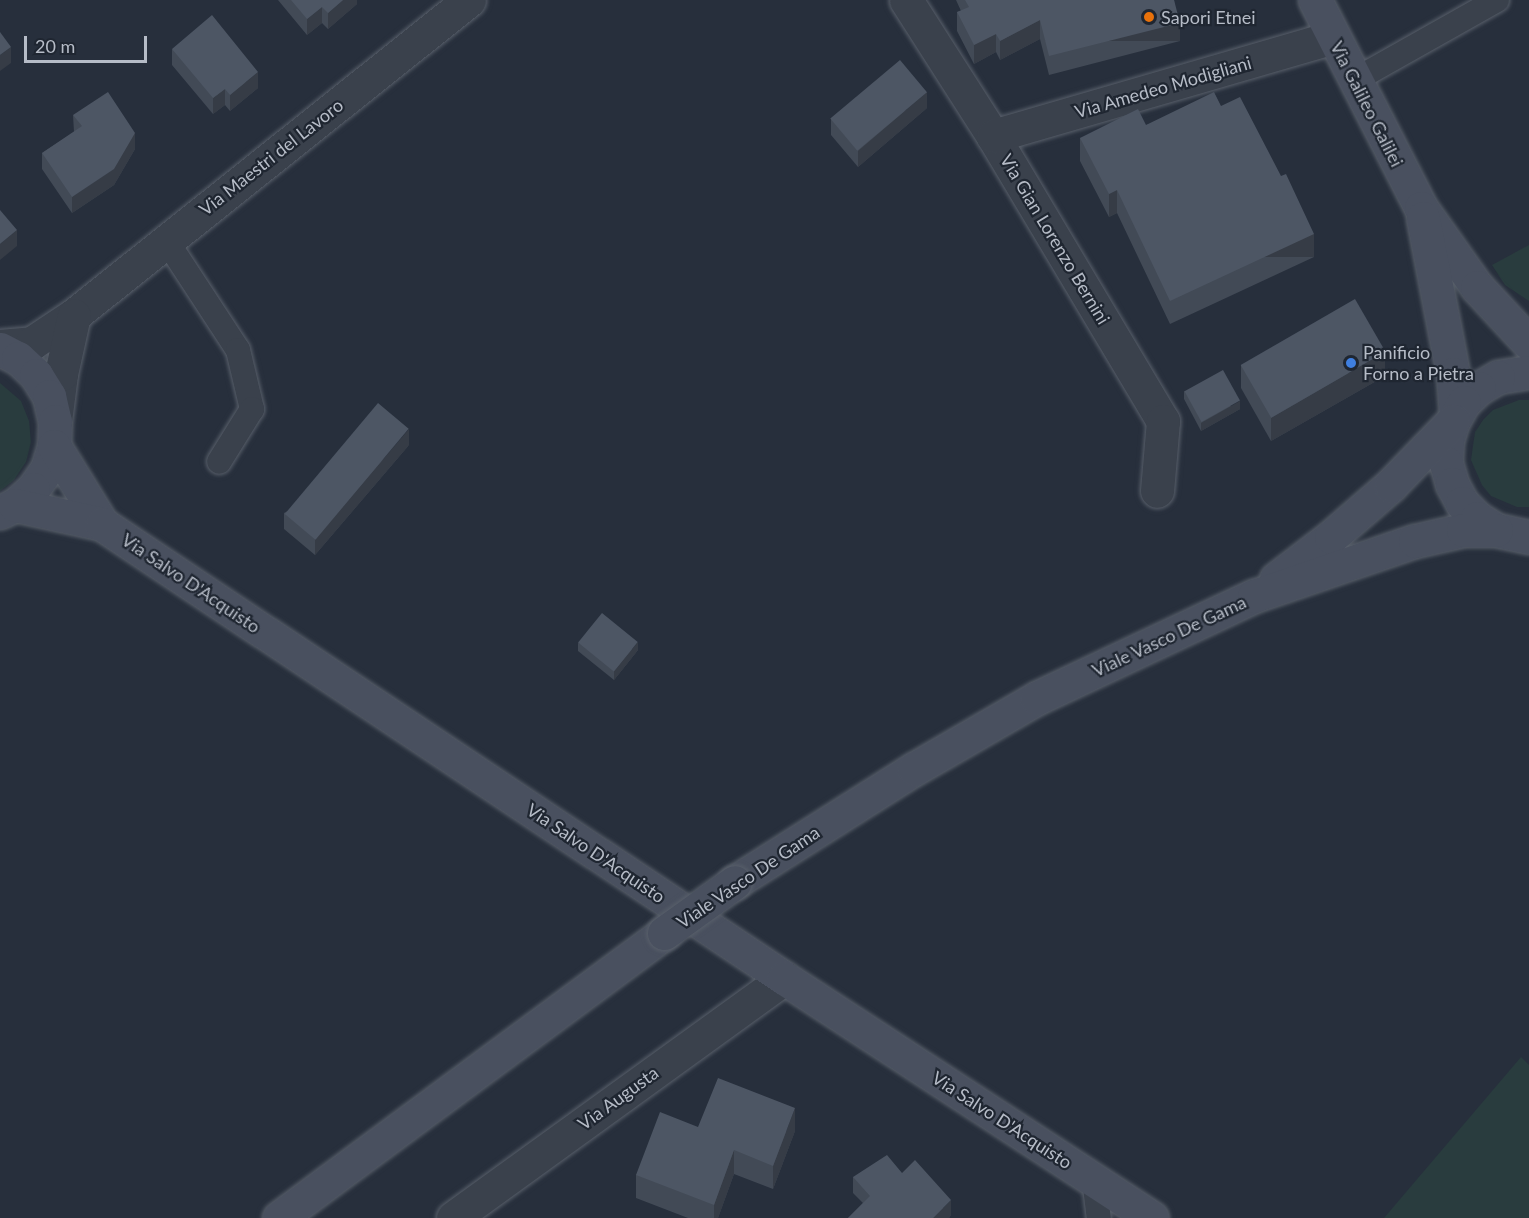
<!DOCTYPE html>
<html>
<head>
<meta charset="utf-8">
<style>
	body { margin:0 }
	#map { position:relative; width:1529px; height:1218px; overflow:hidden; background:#272f3c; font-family:Lato,sans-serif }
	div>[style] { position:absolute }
	.green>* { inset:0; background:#293c3e }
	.roads { filter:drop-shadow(0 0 2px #585f6a) drop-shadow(0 0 2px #585f6a) }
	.lane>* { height:24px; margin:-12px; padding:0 12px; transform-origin:12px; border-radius:12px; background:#3a414c }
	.street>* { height:33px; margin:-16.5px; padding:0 16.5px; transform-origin:16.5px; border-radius:16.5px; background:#3a414c }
	.secondary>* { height:33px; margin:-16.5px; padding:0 16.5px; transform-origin:16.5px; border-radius:16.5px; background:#49505f }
	.bridges { filter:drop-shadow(0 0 2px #585f6a) drop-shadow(0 0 2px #585f6a) }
	.secondary-bridge>* { height:33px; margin:-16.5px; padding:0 16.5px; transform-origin:16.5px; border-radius:16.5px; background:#49505f }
	.wall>* { inset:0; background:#424a56 }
	.shaded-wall>* { inset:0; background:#363c46; transform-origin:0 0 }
	.building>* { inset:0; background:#4d5664; transform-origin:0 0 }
	.dots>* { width:16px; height:16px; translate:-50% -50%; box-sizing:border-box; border:3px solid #1f2631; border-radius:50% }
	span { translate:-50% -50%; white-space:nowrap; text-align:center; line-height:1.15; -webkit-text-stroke:4.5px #1f2631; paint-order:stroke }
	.poi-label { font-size:18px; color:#b6bcc7 }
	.left { translate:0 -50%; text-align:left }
	.street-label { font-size:18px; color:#b6bcc7 }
	.scale { position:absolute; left:24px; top:36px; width:123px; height:27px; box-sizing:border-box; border:3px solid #b6bcc7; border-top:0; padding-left:8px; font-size:18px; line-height:21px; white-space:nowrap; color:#b6bcc7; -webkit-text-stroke:4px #1f2631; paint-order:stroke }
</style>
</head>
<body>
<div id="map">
	<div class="green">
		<div style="clip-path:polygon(1529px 245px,1529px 301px,1505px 285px,1492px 265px)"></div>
		<div style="clip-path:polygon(0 383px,21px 401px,29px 421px,31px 442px,26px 462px,14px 480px,0 491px)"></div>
		<div style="clip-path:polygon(1519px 400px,1529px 400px,1529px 507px,1517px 507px,1491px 496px,1482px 485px,1471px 460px,1475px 432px,1483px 420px,1493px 410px)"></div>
		<div style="clip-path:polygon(1521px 1057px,1529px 1065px,1529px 1218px,1384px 1218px)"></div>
	</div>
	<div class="roads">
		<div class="lane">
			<div style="left:1355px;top:80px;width:163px;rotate:-29.4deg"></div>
			<div style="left:166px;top:240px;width:131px;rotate:56.8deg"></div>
			<div style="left:238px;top:350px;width:61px;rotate:76.7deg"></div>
			<div style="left:252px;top:409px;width:62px;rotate:121.9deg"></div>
			<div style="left:1094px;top:1179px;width:39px;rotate:83deg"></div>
		</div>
		<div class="street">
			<div style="left:906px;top:0;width:161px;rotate:57.4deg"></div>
			<div style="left:993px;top:136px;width:332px;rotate:59.2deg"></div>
			<div style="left:1163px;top:421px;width:70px;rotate:94.9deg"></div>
			<div style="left:993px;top:136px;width:354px;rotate:-16.2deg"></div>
			<div style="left:0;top:346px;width:32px;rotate:-5deg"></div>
			<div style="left:32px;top:343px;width:50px;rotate:-33.7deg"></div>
			<div style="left:74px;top:315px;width:505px;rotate:-38.57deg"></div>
			<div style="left:55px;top:421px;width:47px;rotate:-82.7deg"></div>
			<div style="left:61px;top:374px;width:60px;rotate:-77.6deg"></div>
			<div style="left:453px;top:1218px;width:409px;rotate:-35.9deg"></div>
		</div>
		<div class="secondary">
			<div style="left:1315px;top:0;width:233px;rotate:63deg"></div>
			<div style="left:1421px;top:208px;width:97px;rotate:54.7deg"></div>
			<div style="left:1477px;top:287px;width:76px;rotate:47.1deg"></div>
			<div style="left:1423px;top:218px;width:159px;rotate:79.1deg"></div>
			<div style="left:1453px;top:374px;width:42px;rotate:85.9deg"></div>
			<div style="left:0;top:349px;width:20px;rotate:27deg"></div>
			<div style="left:18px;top:358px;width:25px;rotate:43deg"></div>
			<div style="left:36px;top:375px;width:25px;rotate:58deg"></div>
			<div style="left:49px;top:396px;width:26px;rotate:77deg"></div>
			<div style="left:55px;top:421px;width:25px;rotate:92deg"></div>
			<div style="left:54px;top:446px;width:24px;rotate:107deg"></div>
			<div style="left:47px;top:469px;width:24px;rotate:125deg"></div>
			<div style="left:33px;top:489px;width:24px;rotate:138deg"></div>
			<div style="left:15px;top:505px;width:17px;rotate:155deg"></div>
			<div style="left:1529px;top:372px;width:31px;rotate:171deg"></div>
			<div style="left:1498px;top:377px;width:22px;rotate:150deg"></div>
			<div style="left:1479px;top:388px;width:21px;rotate:137deg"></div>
			<div style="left:1464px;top:402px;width:22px;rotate:120deg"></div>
			<div style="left:1453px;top:421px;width:21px;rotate:107deg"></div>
			<div style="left:1447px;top:441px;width:22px;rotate:93deg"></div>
			<div style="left:1446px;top:463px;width:22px;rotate:74deg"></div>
			<div style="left:1452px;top:484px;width:21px;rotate:62deg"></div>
			<div style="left:1462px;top:503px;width:21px;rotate:45deg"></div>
			<div style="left:1477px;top:518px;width:22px;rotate:32deg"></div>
			<div style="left:1496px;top:530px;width:34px;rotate:12deg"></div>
			<div style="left:54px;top:446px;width:92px;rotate:58.4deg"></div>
			<div style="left:15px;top:505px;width:89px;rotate:12.3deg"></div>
			<div style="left:102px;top:524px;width:819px;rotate:33.65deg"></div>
			<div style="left:784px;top:978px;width:439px;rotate:33.1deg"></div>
			<div style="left:1276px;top:579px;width:69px;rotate:-37.4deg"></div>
			<div style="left:1331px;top:537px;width:79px;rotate:-40.9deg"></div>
			<div style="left:1391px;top:485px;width:89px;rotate:-45.9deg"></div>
			<div style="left:735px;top:882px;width:212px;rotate:-32.3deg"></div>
			<div style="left:914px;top:769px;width:142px;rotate:-30deg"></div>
			<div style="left:1037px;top:698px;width:240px;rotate:-25.2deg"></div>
			<div style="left:1254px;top:596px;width:170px;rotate:-18.9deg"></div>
			<div style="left:1415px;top:541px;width:49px;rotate:-12.9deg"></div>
			<div style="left:1463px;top:530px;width:33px"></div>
			<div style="left:279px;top:1218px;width:479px;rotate:-36.5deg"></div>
		</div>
	</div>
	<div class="bridges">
		<div class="secondary-bridge">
			<div style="left:664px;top:933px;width:87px;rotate:-35.7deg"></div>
		</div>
	</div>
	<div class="wall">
		<div style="clip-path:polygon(278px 0,357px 0,357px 4px,328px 29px,322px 23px,307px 35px)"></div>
		<div style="clip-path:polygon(956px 0,1174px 0,1180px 41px,1049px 75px,1040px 39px,1000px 60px,996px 52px,974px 64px,957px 31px,957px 12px,961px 11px)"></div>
		<div style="clip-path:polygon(172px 49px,258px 88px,230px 111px,225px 105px,213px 114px,172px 65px)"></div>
		<div style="clip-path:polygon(1221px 106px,1314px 257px,1170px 324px,1117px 213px,1109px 217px,1080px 161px,1080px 138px,1146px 125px)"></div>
		<div style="clip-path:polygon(927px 108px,858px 167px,831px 135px,831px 119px)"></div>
		<div style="clip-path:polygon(73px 115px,135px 149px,114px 185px,72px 213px,42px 169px,42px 153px,74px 132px)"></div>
		<div style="clip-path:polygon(1241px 365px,1385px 376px,1271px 441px,1241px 388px)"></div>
		<div style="clip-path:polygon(1184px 391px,1240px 409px,1201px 431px,1184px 399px)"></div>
		<div style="clip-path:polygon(409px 445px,315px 555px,284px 529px,284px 513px)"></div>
		<div style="clip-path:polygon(578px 643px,638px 650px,614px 680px,578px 651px)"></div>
		<div style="clip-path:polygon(698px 1127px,795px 1131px,773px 1189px,734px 1174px,718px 1218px,688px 1218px,636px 1198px,636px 1175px)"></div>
		<div style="clip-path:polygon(902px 1173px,951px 1215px,949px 1218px,848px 1218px,863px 1203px,853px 1193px,853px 1177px)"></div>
	</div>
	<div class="shaded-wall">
		<div style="clip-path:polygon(343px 0,357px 0,357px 4px,328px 29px,328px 13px)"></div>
		<div style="clip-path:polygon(322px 7px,322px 23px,307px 35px,307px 19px)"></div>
		<div style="clip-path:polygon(1040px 20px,1040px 39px,1000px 60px,1000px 41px)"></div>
		<div style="left:1180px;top:23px;width:18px;height:135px;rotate:90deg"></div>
		<div style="clip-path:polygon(996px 34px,996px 52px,974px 64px,974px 45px)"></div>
		<div style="clip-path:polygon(11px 47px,11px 63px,0 71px,0 55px)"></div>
		<div style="clip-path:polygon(258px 72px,258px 88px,230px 111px,230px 95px)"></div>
		<div style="clip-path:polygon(225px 89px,225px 105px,213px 114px,213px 98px)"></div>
		<div style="clip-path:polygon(927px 92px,927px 108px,858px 167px,858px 151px)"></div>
		<div style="clip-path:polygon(135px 133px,135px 149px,114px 185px,72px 213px,72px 197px)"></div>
		<div style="clip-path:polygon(1117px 190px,1117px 213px,1109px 217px,1109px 194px)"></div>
		<div style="clip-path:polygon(17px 230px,17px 246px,0 260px,0 244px)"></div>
		<div style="left:1314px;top:234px;width:23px;height:159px;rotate:90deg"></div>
		<div style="clip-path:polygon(1385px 352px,1385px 376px,1271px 441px,1271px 418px)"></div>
		<div style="clip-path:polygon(1240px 401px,1240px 409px,1201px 431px,1201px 423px)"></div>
		<div style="clip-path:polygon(409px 429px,409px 445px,315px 555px,315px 539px)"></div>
		<div style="clip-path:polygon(638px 642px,638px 650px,614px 680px,614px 671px)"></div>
		<div style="clip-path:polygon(795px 1108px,795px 1131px,773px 1189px,773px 1166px)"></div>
		<div style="clip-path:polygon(734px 1150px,734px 1174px,718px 1218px,714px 1218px,714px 1205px)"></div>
		<div style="clip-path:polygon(951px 1200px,951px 1215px,949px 1218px,933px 1218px)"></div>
	</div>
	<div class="building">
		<div style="clip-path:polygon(291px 0,343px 0,328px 13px,322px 7px,307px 19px)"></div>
		<div style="clip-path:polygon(965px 0,1174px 0,1180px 23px,1049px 56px,1040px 20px,1000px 41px,996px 34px,974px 45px,957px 12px,969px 7px)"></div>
		<div style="clip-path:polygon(212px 15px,258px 72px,230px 95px,225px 89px,213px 98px,172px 49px)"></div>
		<div style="clip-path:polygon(0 32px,11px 47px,0 55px)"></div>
		<div style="left:900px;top:60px;width:42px;height:91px;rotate:50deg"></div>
		<div style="clip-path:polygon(108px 92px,135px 133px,114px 169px,72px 197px,42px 153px,82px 126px,73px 115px)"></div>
		<div style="clip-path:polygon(1214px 92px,1221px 106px,1240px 97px,1281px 176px,1286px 174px,1314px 234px,1170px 301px,1117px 190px,1109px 194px,1080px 138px,1138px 109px,1146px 125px)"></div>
		<div style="clip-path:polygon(0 210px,17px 230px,0 244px)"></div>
		<div style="left:1355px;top:299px;width:61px;height:132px;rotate:60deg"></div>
		<div style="left:1223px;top:370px;width:35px;height:44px;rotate:61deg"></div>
		<div style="left:378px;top:403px;width:40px;height:145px;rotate:40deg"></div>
		<div style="left:602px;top:613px;width:46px;height:38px;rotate:39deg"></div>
		<div style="clip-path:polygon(718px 1078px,795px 1108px,773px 1166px,734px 1150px,714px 1205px,636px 1175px,660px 1112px,698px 1127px)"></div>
		<div style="clip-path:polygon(887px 1155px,902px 1173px,915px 1160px,951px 1200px,933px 1218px,848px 1218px,870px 1196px,853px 1177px)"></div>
	</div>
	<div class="dots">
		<div style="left:1149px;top:17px;background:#e8710a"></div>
		<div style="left:1351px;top:363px;background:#3f7fe0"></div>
	</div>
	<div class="poi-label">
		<span class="left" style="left:1161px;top:17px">Sapori Etnei</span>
		<span class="left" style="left:1363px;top:363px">Panificio<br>Forno a Pietra</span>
	</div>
	<div class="street-label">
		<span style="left:1163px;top:87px;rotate:-16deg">Via Amedeo Modigliani</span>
		<span style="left:1367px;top:104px;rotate:63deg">Via Galileo Galilei</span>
		<span style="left:271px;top:157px;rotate:-38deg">Via Maestri del Lavoro</span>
		<span style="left:1055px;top:239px;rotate:59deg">Via Gian Lorenzo Bernini</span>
		<span style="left:191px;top:583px;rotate:34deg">Via Salvo D'Acquisto</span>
		<span style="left:1169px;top:636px;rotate:-25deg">Viale Vasco De Gama</span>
		<span style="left:596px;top:853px;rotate:34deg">Via Salvo D'Acquisto</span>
		<span style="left:748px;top:877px;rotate:-34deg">Viale Vasco De Gama</span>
		<span style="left:618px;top:1098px;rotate:-36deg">Via Augusta</span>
		<span style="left:1002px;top:1120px;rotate:33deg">Via Salvo D'Acquisto</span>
	</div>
	<div class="scale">20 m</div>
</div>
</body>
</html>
